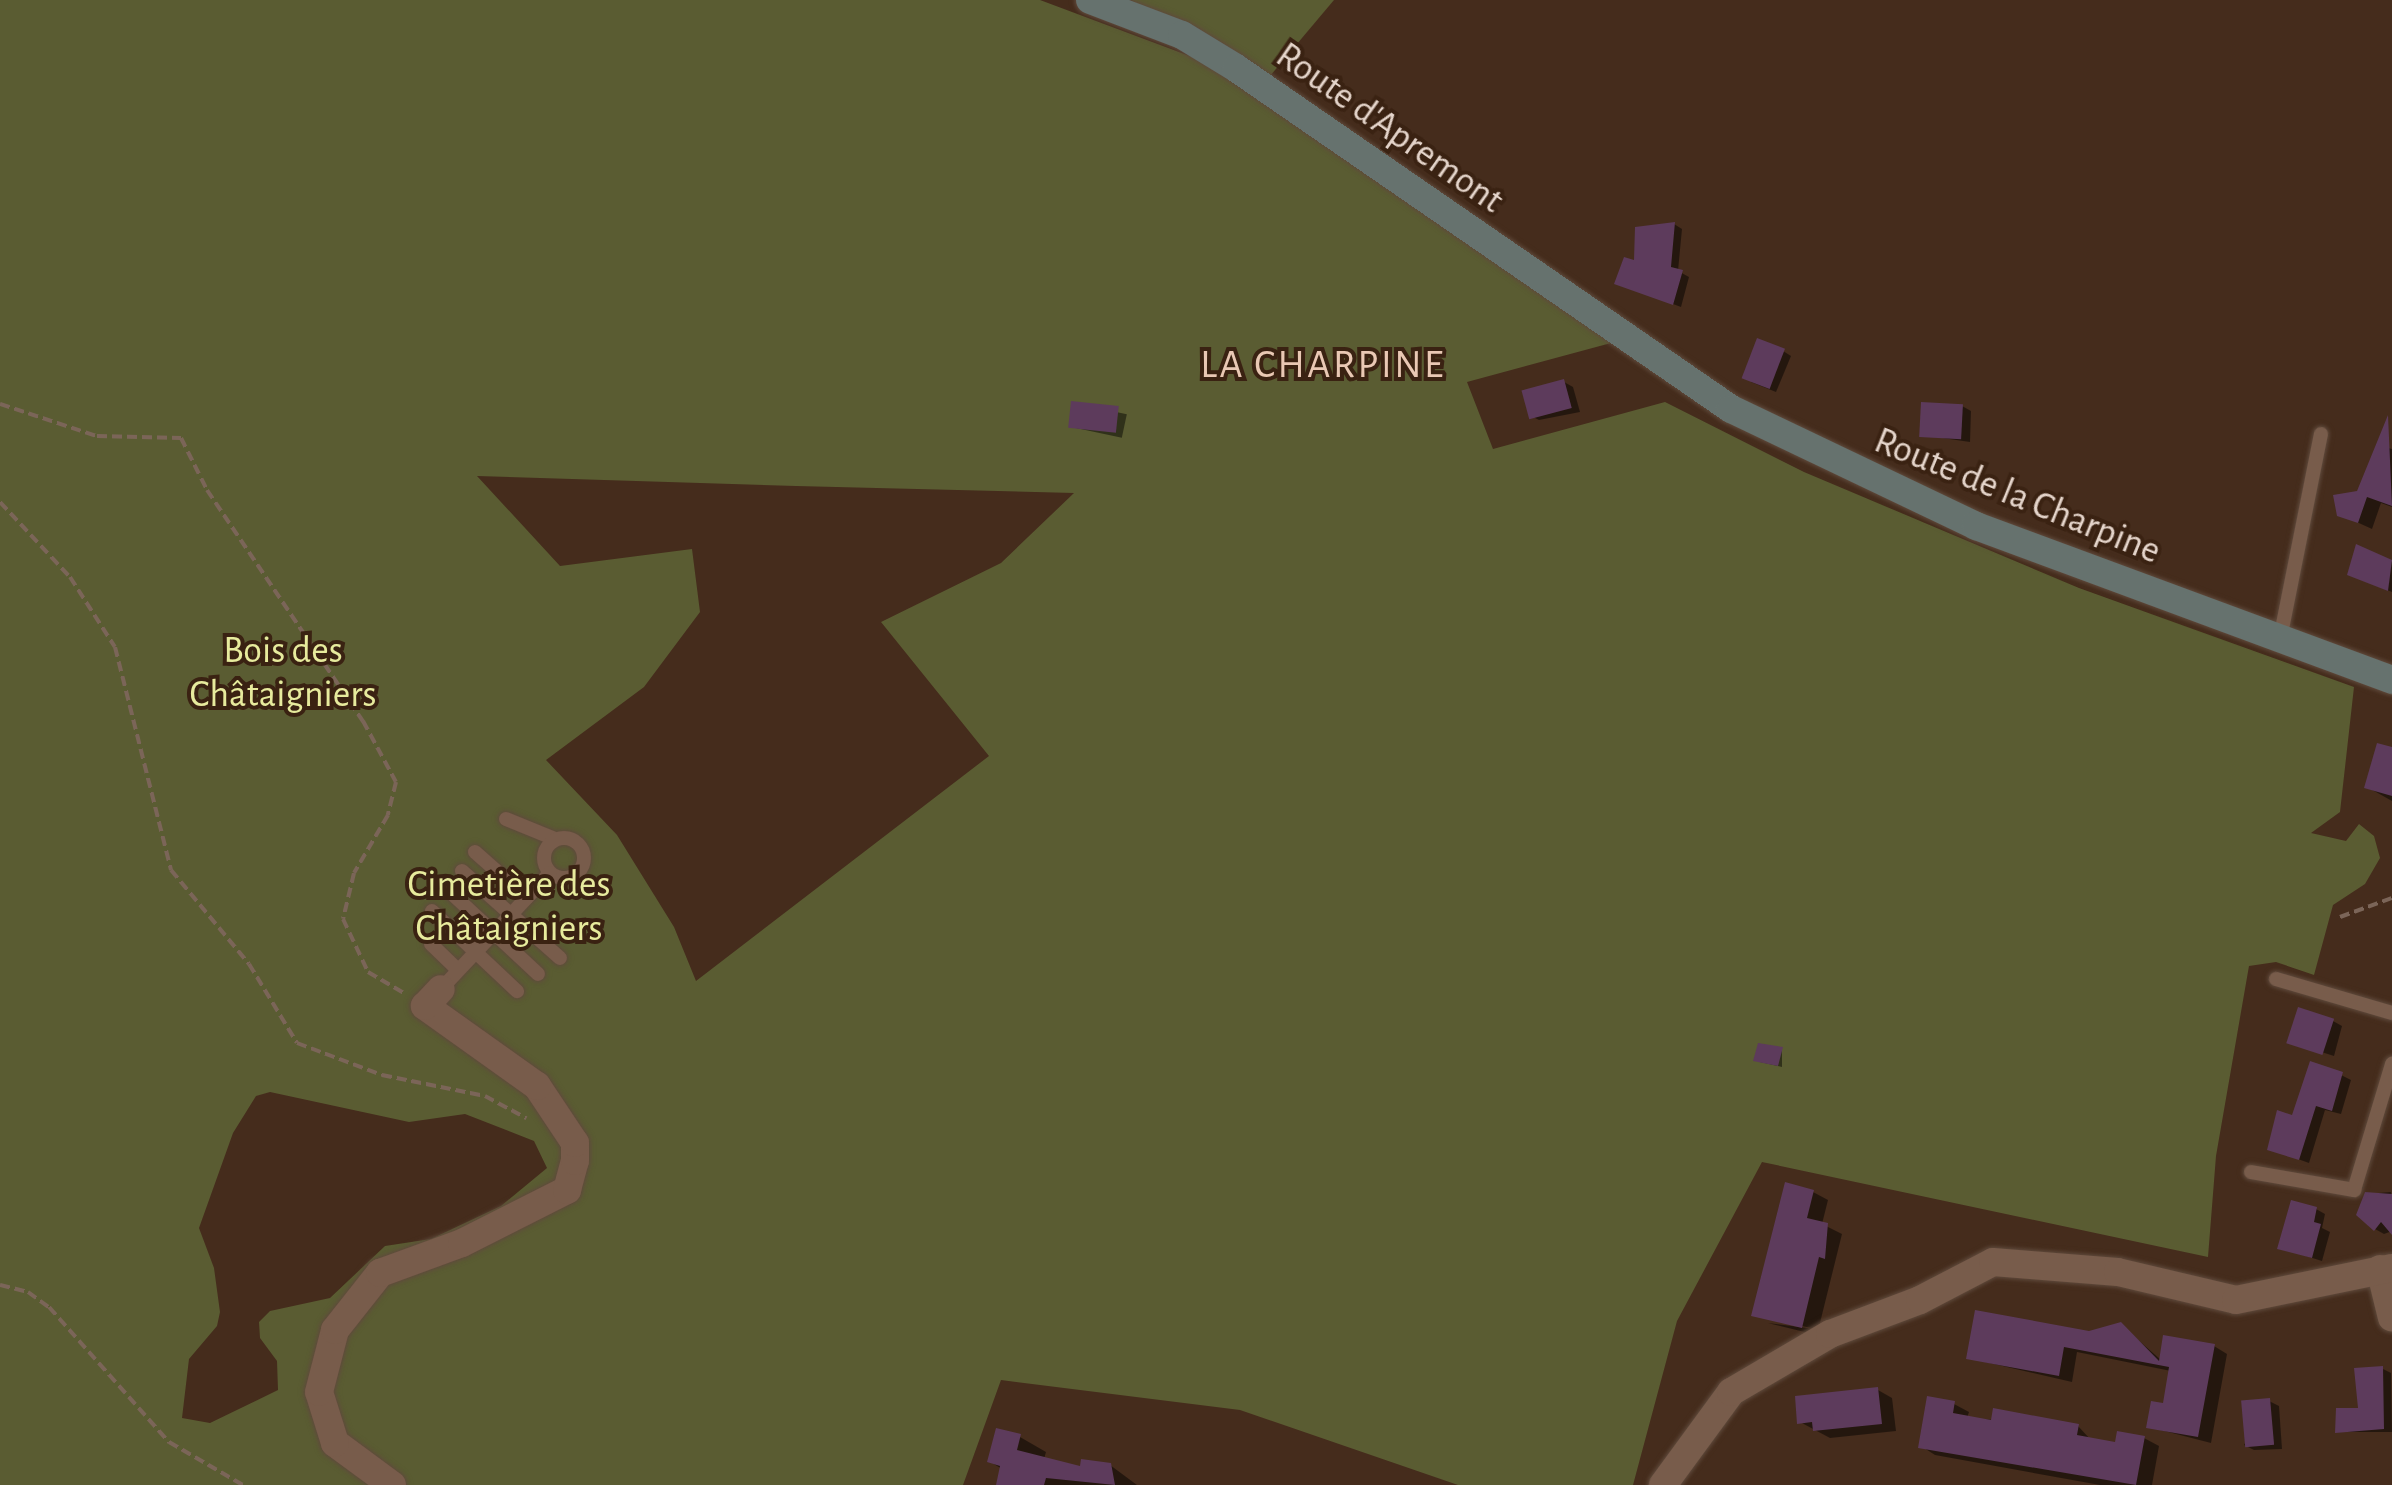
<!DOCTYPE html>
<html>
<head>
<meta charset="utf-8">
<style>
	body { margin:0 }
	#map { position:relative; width:2392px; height:1485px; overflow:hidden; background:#452c1c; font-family:"Alegreya Sans",sans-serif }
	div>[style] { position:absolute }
	.green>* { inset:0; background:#5a5c32 }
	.shadow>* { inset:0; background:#0007; transform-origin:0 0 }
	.building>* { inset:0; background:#5d3b5c; transform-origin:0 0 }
	.path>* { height:4px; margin-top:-2px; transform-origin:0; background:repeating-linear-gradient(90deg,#7b6558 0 10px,transparent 0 15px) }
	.roads { filter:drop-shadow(0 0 2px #5f4a3c) drop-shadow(0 0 2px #5f4a3c) }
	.service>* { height:14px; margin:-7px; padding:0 7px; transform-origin:7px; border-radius:7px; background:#785c4b }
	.service>.ring { margin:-7px; padding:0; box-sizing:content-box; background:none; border:14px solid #785c4b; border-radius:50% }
	.minor>* { height:28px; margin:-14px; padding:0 14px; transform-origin:14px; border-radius:14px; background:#785c4b }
	.secondary>* { height:28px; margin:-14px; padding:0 14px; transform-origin:14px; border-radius:14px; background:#66726e }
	span { translate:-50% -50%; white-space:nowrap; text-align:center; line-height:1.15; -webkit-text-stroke:8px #3a2212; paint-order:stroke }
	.street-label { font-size:38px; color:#e5d5cb }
	.park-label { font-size:38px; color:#e7eb9d }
	.neighbourhood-label { font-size:40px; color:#e9c8b4; letter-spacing:2.5px }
</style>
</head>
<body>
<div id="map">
	<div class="green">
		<div style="clip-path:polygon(evenodd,0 0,1040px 0,1211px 64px,1611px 343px,1467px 382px,1493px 449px,1665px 402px,1804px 472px,2079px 588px,2354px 687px,2340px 812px,2311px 833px,2346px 841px,2359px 824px,2374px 836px,2380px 858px,2365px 884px,2333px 905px,2314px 975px,2276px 962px,2249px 966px,2216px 1156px,2208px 1257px,1762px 1162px,1677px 1321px,1633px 1485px,1458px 1485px,1240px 1410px,1001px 1380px,963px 1485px,0 1485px,0 0,477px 476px,796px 486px,1074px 493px,1001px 563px,881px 622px,989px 756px,696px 981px,674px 927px,617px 835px,546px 760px,644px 687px,700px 612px,692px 549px,560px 566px,477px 476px,0 0,270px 1092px,409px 1122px,465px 1114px,534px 1141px,547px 1168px,501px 1206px,431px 1239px,385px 1246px,330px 1298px,270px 1311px,259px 1322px,260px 1338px,277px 1361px,278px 1390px,210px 1423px,182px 1418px,189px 1359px,217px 1326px,220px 1312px,214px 1268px,199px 1228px,233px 1133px,256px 1096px,270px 1092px)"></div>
		<div style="clip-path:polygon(1131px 0,1334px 0,1270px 76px)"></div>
	</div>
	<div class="shadow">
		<div style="clip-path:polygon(1674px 224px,1682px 229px,1678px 271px,1689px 277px,1681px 307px,1617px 283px)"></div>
		<div style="clip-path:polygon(1783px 351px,1791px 356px,1776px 392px,1751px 382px)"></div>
		<div style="clip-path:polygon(1564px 382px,1573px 387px,1580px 412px,1539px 420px,1529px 415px)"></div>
		<div style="left:1074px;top:403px;width:54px;height:24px;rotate:12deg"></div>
		<div style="clip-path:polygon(1962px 406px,1971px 411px,1970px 442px,1922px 435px)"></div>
		<div style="clip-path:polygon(2380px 446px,2392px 449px,2392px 507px,2381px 503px,2372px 529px,2339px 514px,2359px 493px)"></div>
		<div style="clip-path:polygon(2358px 547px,2392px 562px,2392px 592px,2359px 579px)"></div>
		<div style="clip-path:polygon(2392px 748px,2392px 801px,2367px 787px)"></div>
		<div style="clip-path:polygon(2333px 1021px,2342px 1026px,2334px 1056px,2290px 1042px)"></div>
		<div style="clip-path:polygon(1782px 1050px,1782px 1067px,1760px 1062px)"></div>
		<div style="clip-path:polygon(2341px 1075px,2351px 1080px,2341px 1114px,2325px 1110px,2309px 1163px,2270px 1149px)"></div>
		<div style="clip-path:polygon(1813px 1192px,1828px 1200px,1822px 1224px,1842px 1234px,1817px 1335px,1768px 1323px,1815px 1329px,1754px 1315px)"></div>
		<div style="clip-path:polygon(2391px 1192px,2392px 1231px,2384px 1234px,2375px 1229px,2366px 1194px)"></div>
		<div style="clip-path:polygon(2316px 1209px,2325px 1214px,2322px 1228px,2330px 1232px,2322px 1261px,2280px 1248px)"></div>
		<div style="clip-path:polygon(2121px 1325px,2161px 1360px,2214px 1346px,2227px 1354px,2211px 1443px,2149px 1427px,2165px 1406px,2171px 1371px,2077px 1352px,2072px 1382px,1968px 1358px)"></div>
		<div style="clip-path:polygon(2383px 1369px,2391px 1373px,2392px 1432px,2337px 1432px,2360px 1411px)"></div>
		<div style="clip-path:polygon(1878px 1390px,1892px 1398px,1896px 1431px,1830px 1438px,1800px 1422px)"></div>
		<div style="clip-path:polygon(2269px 1401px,2279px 1406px,2282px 1449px,2254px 1450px,2244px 1445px)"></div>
		<div style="clip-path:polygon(1954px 1404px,1969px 1412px,1967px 1418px,2078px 1426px,2091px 1440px,2118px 1445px,2144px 1438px,2159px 1446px,2152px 1485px,2100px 1485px,1935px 1455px,1921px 1446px)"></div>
		<div style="clip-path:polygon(1020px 1437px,1046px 1452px,1044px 1459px,1082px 1469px,1110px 1465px,1137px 1485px,998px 1485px,1002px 1469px,989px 1461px)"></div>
	</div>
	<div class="building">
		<div style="clip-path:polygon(1675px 222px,1671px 267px,1683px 270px,1673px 305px,1614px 284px,1624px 257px,1634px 260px,1635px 227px)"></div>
		<div style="left:1757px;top:338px;width:30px;height:43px;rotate:21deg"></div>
		<div style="left:1564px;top:379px;width:30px;height:44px;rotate:75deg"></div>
		<div style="left:1071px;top:401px;width:48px;height:27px;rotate:6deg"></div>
		<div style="left:1921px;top:402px;width:42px;height:35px;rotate:3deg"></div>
		<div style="clip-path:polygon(2388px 415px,2392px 506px,2367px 497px,2358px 523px,2337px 516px,2333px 495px,2357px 491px)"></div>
		<div style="clip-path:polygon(2356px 544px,2392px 560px,2388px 591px,2347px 575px)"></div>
		<div style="clip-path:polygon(2377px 743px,2392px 747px,2392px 796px,2364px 788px)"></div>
		<div style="left:2298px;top:1007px;width:38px;height:38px;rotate:18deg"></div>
		<div style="clip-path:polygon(1758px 1043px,1783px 1047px,1778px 1066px,1753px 1061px)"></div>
		<div style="clip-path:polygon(2310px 1061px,2343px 1072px,2332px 1111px,2316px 1106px,2299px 1160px,2267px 1150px,2277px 1110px,2292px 1115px)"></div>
		<div style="clip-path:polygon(1785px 1182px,1814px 1190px,1807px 1218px,1828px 1223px,1825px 1259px,1819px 1257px,1802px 1328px,1751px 1316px)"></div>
		<div style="clip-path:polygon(2365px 1192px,2392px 1194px,2392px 1235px,2381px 1222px,2374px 1231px,2356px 1215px)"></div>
		<div style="clip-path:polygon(2291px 1200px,2317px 1207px,2314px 1222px,2321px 1224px,2312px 1258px,2277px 1249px)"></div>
		<div style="clip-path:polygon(1975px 1310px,2089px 1331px,2121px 1322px,2159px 1361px,2163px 1335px,2215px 1344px,2198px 1437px,2146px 1428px,2151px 1401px,2163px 1403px,2169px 1367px,2064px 1347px,2059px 1376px,1966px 1359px)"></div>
		<div style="clip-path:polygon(2383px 1366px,2384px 1429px,2335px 1433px,2336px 1408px,2358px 1408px,2354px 1368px)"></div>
		<div style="clip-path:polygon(1878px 1387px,1882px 1424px,1813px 1431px,1812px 1422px,1797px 1424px,1795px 1396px)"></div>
		<div style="clip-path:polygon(1927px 1396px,1955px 1401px,1953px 1413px,1991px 1420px,1993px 1408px,2079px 1424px,2077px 1435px,2115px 1442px,2117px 1431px,2145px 1436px,2136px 1485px,1918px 1448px)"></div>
		<div style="left:2270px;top:1398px;width:47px;height:29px;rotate:85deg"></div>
		<div style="clip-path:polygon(996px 1428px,1021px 1434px,1017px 1450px,1080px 1466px,1081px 1459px,1111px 1463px,1115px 1485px,1046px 1478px,1044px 1485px,996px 1485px,1000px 1466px,987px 1462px)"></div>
	</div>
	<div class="path">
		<div style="left:0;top:404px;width:102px;rotate:18.3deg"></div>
		<div style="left:97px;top:436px;width:84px;rotate:1.4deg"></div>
		<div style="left:181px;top:438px;width:58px;rotate:63.4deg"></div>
		<div style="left:207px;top:490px;width:279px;rotate:56deg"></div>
		<div style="left:363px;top:721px;width:69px;rotate:61.6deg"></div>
		<div style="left:396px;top:782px;width:34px;rotate:104deg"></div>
		<div style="left:388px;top:815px;width:67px;rotate:120.4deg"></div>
		<div style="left:354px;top:873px;width:47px;rotate:103.4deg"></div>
		<div style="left:343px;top:919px;width:59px;rotate:64.7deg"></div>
		<div style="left:368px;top:972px;width:42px;rotate:30.3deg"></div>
		<div style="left:0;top:502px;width:103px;rotate:47deg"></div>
		<div style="left:70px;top:577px;width:83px;rotate:57.3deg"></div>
		<div style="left:115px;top:647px;width:230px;rotate:75.9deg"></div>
		<div style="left:171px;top:870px;width:122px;rotate:50.3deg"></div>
		<div style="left:249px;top:964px;width:92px;rotate:58.7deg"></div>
		<div style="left:297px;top:1043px;width:91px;rotate:20.6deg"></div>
		<div style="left:382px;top:1075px;width:105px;rotate:11.5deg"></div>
		<div style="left:485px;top:1096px;width:47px;rotate:28.2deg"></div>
		<div style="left:2340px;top:917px;width:55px;rotate:-20.1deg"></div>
		<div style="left:0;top:1285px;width:29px;rotate:14deg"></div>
		<div style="left:28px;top:1292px;width:26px;rotate:36deg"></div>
		<div style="left:49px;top:1307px;width:181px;rotate:48.4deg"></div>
		<div style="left:169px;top:1442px;width:86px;rotate:30.2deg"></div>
	</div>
	<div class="roads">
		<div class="service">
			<div style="left:2280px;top:639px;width:209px;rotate:-78.7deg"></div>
			<div style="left:506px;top:819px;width:53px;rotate:22.2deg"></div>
			<div class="ring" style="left:544px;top:838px;width:26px;height:26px"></div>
			<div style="left:475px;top:852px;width:69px;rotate:41.5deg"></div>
			<div style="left:462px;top:871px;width:131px;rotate:41.6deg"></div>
			<div style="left:448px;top:890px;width:123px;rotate:43deg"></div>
			<div style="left:432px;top:911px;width:117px;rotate:43.3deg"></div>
			<div style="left:431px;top:944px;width:36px;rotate:44deg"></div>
			<div style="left:2276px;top:979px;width:121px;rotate:16.3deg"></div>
			<div style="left:441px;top:989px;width:159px;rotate:-46.8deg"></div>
			<div style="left:2251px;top:1172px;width:105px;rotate:9.9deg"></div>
			<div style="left:2354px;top:1190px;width:132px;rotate:-73.2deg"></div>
		</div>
		<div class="minor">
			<div style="left:2380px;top:1269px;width:50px;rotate:76.2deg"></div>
			<div style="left:392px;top:1485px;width:71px;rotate:-143.6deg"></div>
			<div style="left:335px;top:1443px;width:53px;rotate:-107.4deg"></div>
			<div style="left:319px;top:1392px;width:64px;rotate:-75.5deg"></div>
			<div style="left:335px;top:1330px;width:73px;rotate:-51.7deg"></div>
			<div style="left:380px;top:1273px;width:87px;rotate:-20.1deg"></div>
			<div style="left:462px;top:1243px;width:118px;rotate:-26.8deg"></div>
			<div style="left:567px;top:1190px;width:30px;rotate:-75deg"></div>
			<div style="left:575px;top:1161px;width:18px;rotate:-90deg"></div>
			<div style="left:575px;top:1143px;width:69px;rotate:-123.7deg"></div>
			<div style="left:537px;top:1086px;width:138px;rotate:-144.5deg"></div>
			<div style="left:425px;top:1006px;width:23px;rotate:-47deg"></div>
			<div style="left:1663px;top:1485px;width:115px;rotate:-53.8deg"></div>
			<div style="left:1731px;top:1392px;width:115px;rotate:-30.4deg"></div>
			<div style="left:1830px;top:1334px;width:96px;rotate:-20.7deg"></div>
			<div style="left:1920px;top:1300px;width:82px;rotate:-27.5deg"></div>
			<div style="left:1993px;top:1262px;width:125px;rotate:4.6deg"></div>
			<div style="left:2118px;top:1272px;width:121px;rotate:13.3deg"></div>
			<div style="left:2236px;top:1300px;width:159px;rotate:-11.6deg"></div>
		</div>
		<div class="secondary">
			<div style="left:1090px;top:0;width:98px;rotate:20.8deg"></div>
			<div style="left:1182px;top:35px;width:63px;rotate:31.4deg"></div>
			<div style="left:1236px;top:68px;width:601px;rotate:34.56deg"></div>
			<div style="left:1731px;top:409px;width:272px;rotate:25.5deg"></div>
			<div style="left:1976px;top:526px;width:444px;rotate:20.3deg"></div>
		</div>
	</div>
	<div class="street-label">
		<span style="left:1389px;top:129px;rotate:35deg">Route d'Apremont</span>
		<span style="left:2017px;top:497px;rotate:22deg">Route de la Charpine</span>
	</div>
	<div class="park-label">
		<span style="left:283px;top:674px">Bois des<br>Châtaigniers</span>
		<span style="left:509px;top:908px">Cimetière des<br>Châtaigniers</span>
	</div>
	<div class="neighbourhood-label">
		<span style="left:1323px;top:365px">LA CHARPINE</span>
	</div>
</div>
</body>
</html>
